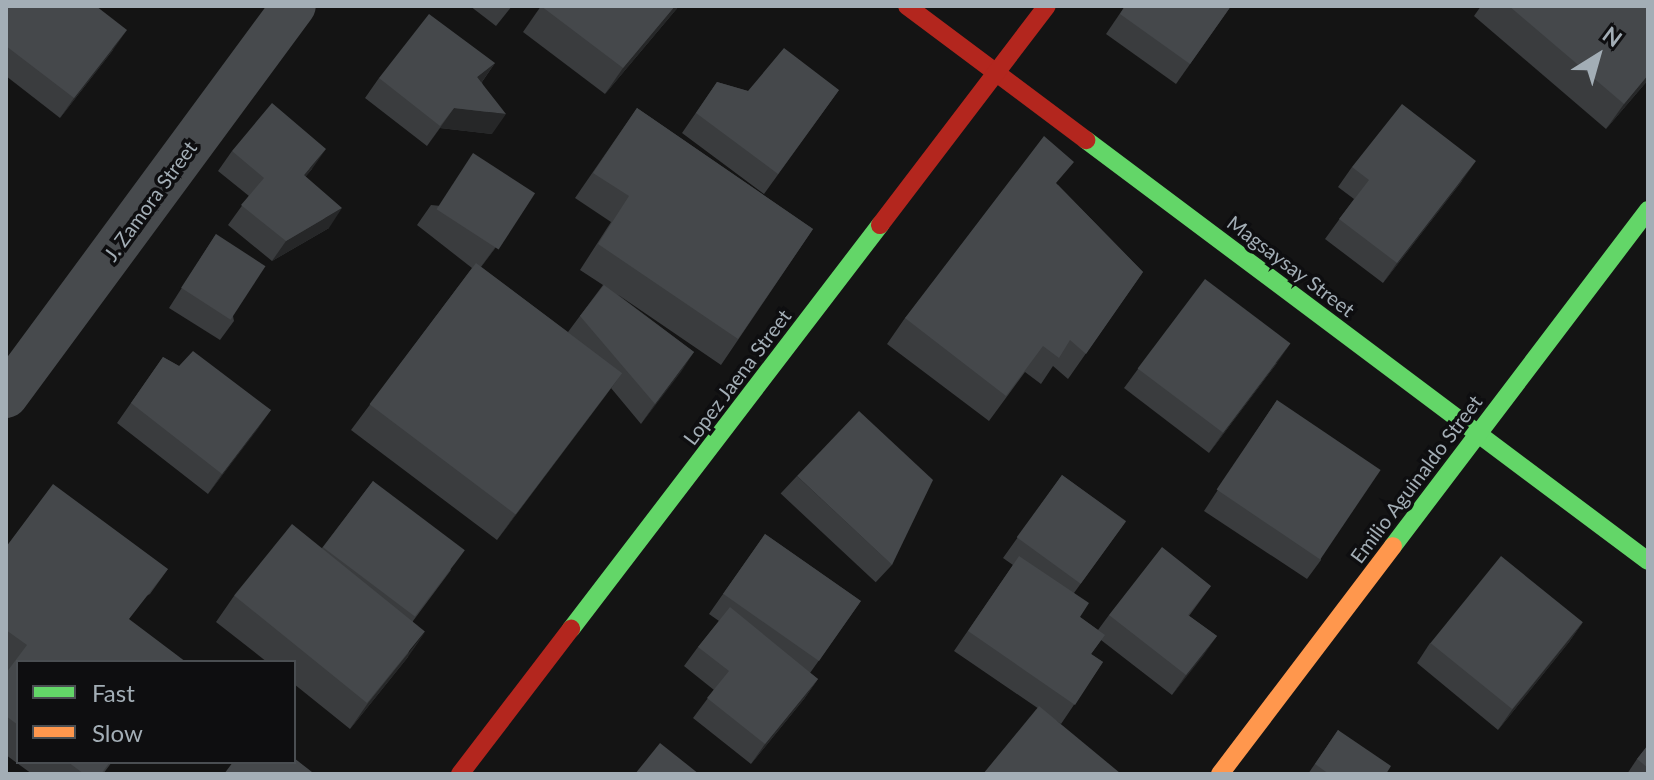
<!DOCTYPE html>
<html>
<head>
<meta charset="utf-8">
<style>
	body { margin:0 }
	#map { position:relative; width:1654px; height:780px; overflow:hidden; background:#141414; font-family:Lato,sans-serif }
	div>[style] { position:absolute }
	.street>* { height:44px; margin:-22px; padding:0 22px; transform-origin:22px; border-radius:22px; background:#474a4d }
	.fast>* { height:18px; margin:-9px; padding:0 9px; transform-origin:9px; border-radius:9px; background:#63d668 }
	.slow>* { height:18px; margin:-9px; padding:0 9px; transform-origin:9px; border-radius:9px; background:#ff974d }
	.jam>* { height:18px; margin:-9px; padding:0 9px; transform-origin:9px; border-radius:9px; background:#b3261e }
	.wall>* { inset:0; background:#3a3c3e; transform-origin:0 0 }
	.shaded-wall>* { inset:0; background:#262728 }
	.building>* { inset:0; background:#45484b; transform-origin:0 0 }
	span { translate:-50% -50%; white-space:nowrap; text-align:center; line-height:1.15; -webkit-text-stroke:7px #0e0e10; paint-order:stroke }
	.street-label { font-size:20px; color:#a3aeb6 }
	.frame { position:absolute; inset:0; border:8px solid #a3aeb6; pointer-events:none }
	.legend { position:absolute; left:16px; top:660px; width:280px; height:104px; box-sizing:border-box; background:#0e0e10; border:2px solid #4a4e52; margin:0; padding:10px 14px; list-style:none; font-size:24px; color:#a3aeb6 }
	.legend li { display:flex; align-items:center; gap:16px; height:40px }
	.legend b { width:40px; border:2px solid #4a4e52 }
	.north { position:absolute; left:1558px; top:16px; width:80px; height:80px; -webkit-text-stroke:6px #0e0e10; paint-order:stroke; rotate:37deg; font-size:22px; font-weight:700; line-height:32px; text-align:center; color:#a3aeb6 }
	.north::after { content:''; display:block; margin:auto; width:28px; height:36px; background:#a3aeb6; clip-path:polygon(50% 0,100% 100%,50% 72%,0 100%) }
</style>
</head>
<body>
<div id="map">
	<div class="street">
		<div style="left:6px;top:396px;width:485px;rotate:-53.6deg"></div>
	</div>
	<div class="fast">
		<div style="left:1086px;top:140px;width:702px;rotate:36.84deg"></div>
		<div style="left:1393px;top:546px;width:422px;rotate:-52.8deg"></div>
		<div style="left:571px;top:629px;width:509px;rotate:-52.59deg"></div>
	</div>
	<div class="slow">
		<div style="left:1220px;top:774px;width:286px;rotate:-52.8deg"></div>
	</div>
	<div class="jam">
		<div style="left:907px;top:6px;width:224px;rotate:36.8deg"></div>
		<div style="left:880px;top:225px;width:275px;rotate:-52.7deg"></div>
		<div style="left:460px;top:774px;width:183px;rotate:-52.6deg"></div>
	</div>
	<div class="wall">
		<div style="clip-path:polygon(6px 6px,113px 50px,60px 118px,6px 76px)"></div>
		<div style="clip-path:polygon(470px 6px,512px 6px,496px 26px)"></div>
		<div style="clip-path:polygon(541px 6px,679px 6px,605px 94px,523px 32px)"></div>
		<div style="clip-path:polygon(1125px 6px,1231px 6px,1176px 84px,1106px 34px)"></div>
		<div style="clip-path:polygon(1481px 6px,1648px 6px,1648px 80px,1606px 129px,1474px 16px)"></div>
		<div style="clip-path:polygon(495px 63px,482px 82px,492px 134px,440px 128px,427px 146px,365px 98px,379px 78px)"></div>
		<div style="clip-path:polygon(717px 82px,748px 91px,839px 90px,764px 194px,682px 133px)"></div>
		<div style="clip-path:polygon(637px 108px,813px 229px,721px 365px,617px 294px,694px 352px,641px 424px,611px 388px,497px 540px,351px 430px,472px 268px,417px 225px,431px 205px,521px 214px,481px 267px,568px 332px,603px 285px,580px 270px,611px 222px,575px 198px)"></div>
		<div style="clip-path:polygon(232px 151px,312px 169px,305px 177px,329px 228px,272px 261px,228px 225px,249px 196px,218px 171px)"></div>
		<div style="clip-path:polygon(1352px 167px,1462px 181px,1383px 283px,1325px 239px,1354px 199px,1338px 187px)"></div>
		<div style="clip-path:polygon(1058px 185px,1143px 272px,1068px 379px,1053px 366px,1041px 384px,1025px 372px,989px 421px,887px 344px,905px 318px)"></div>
		<div style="clip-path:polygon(216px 234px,234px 321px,220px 340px,169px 308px)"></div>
		<div style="clip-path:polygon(163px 357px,179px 366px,271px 410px,208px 494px,117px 423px)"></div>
		<div style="clip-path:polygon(1277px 363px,1209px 453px,1124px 388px,1138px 369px)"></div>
		<div style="clip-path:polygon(1277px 400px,1321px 560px,1307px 579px,1204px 511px)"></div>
		<div style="clip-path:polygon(1062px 475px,1126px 521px,1074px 593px,1080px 617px,1098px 630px,1109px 615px,1211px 586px,1189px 616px,1217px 636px,1172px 695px,1101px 640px,1091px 654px,1103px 662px,1061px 724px,954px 651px,1013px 565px,1003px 558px)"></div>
		<div style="left:797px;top:476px;width:130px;height:24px;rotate:43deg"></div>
		<div style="clip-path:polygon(373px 481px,451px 570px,413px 621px,408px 657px,350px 729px,294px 684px,294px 662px,267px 662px,216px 622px,234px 596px,322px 548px)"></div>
		<div style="clip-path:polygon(765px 534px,861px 601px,810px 673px,818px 679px,804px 699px,751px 764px,693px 718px,714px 690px,684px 666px,698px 647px,719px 621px,709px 614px)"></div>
		<div style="clip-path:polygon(6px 547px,168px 569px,150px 594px,18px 662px,18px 762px,112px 762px,103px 774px,32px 774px,6px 755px,6px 673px,8px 670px,6px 669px)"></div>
		<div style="clip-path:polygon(1583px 622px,1569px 642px,1498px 730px,1417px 663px,1430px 643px)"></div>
		<div style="clip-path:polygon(1338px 730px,1386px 774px,1308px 774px)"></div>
		<div style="clip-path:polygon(1648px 745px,1648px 774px,1627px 774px,1637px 759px)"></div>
	</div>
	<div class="shaded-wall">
		<div style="clip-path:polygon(675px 6px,679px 6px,605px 94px,623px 68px)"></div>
		<div style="clip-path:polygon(127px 30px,113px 50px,60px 118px,74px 98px)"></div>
		<div style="clip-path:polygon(495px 63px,481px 83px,477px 77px)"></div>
		<div style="clip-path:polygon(1648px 75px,1648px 80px,1606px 129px,1624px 104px)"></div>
		<div style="clip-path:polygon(454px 108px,506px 114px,492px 134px,440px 128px,427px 146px)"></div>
		<div style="clip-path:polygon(326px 149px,312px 169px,290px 195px,304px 175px)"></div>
		<div style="clip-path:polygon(1476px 161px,1462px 181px,1383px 283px,1397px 263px)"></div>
		<div style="clip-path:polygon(535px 194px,521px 214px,477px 272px,491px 253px)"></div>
		<div style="clip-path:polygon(342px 208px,329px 228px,272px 261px,286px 241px)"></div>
		<div style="clip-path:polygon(1291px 343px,1277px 363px,1209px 453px,1223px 433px)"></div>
		<div style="clip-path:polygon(694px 352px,681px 372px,641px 424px,655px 404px)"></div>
		<div style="clip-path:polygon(622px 373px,604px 398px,497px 540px,515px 515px)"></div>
		<div style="clip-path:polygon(271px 410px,257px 430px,208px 494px,222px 474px)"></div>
		<div style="clip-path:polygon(1583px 622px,1569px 642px,1498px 730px,1512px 710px)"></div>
		<div style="clip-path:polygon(426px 631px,408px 657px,350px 729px,368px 703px)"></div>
		<div style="clip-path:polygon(1217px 636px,1203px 656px,1172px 695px,1186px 675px)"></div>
		<div style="clip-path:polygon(818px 679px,804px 699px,751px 764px,765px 744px)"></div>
	</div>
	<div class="building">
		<div style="clip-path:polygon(6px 6px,96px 6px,127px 30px,74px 98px,6px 46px)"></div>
		<div style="clip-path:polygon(541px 6px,675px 6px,623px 68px)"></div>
		<div style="clip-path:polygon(1125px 6px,1231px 6px,1190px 64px,1120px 14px)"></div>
		<div style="clip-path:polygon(1509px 6px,1648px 6px,1648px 75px,1624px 104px)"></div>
		<div style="clip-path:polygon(429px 14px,495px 63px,477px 77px,506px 114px,454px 108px,440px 126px,379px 78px)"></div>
		<div style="clip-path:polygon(784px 48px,839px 90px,778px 174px,696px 113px,717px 82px,748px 91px)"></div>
		<div style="clip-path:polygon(272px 103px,326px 149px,304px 175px,342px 208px,286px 241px,241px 205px,264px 178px,232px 151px)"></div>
		<div style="clip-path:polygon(1402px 104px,1476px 161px,1397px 263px,1339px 219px,1369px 180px,1352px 167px)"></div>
		<div style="clip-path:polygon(637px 108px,813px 229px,738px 339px,598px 244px,629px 196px,593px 173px)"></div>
		<div style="clip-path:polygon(1044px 136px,1074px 162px,1056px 183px,1143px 272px,1086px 354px,1070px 340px,1059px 358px,1043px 346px,1006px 396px,905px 318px)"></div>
		<div style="left:473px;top:153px;width:74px;height:67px;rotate:33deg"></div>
		<div style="left:216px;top:234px;width:59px;height:64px;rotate:33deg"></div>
		<div style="left:476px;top:263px;width:183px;height:177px;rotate:37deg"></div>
		<div style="left:1205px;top:279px;width:107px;height:112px;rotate:37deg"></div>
		<div style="clip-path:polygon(604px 285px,694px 352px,655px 404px,580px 316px)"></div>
		<div style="clip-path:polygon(193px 351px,271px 410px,222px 474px,131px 403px,163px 357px,179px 366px)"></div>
		<div style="left:1277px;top:400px;width:125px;height:108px;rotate:34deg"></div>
		<div style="clip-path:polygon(859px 411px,933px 480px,892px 565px,797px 476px)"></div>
		<div style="left:1062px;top:475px;width:79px;height:77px;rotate:36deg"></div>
		<div style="left:373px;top:481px;width:115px;height:83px;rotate:37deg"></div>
		<div style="clip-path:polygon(53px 484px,168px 569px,129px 619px,186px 662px,18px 662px,18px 725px,6px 716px,6px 673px,27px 645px,6px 630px,6px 547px)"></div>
		<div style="left:292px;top:524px;width:171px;height:92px;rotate:39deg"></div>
		<div style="left:765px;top:534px;width:117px;height:73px;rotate:35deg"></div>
		<div style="clip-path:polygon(1162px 547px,1211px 586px,1188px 615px,1217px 636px,1186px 675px,1109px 615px)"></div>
		<div style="clip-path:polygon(1019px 556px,1089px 603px,1080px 617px,1105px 635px,1091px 654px,1103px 662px,1075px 705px,968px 631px)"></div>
		<div style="left:1501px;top:556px;width:105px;height:112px;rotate:39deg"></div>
		<div style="clip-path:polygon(730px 607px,818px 679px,765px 744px,707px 698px,729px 671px,698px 647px)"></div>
		<div style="clip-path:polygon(1039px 706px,1120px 773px,1119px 774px,983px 774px)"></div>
		<div style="clip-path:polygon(1338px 730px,1391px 766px,1386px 774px,1329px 774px,1315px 764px)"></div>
		<div style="clip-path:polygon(660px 743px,699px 774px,635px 774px)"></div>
		<div style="clip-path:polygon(1648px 745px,1648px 768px,1637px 759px)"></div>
		<div style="clip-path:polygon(294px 758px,312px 772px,310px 774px,224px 774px,233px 762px,294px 762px)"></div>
		<div style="clip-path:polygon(68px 762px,110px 762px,101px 774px,84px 774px)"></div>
	</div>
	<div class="street-label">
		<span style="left:150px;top:201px;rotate:-54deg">J. Zamora Street</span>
		<span style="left:1291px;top:266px;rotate:37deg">Magsaysay Street</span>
		<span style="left:737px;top:377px;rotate:-53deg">Lopez Jaena Street</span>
		<span style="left:1416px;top:479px;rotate:-53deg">Emilio Aguinaldo Street</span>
	</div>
	<div class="frame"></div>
	<ul class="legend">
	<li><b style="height:10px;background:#63d668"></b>Fast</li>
	<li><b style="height:10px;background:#ff974d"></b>Slow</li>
	</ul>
	<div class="north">N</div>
</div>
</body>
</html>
